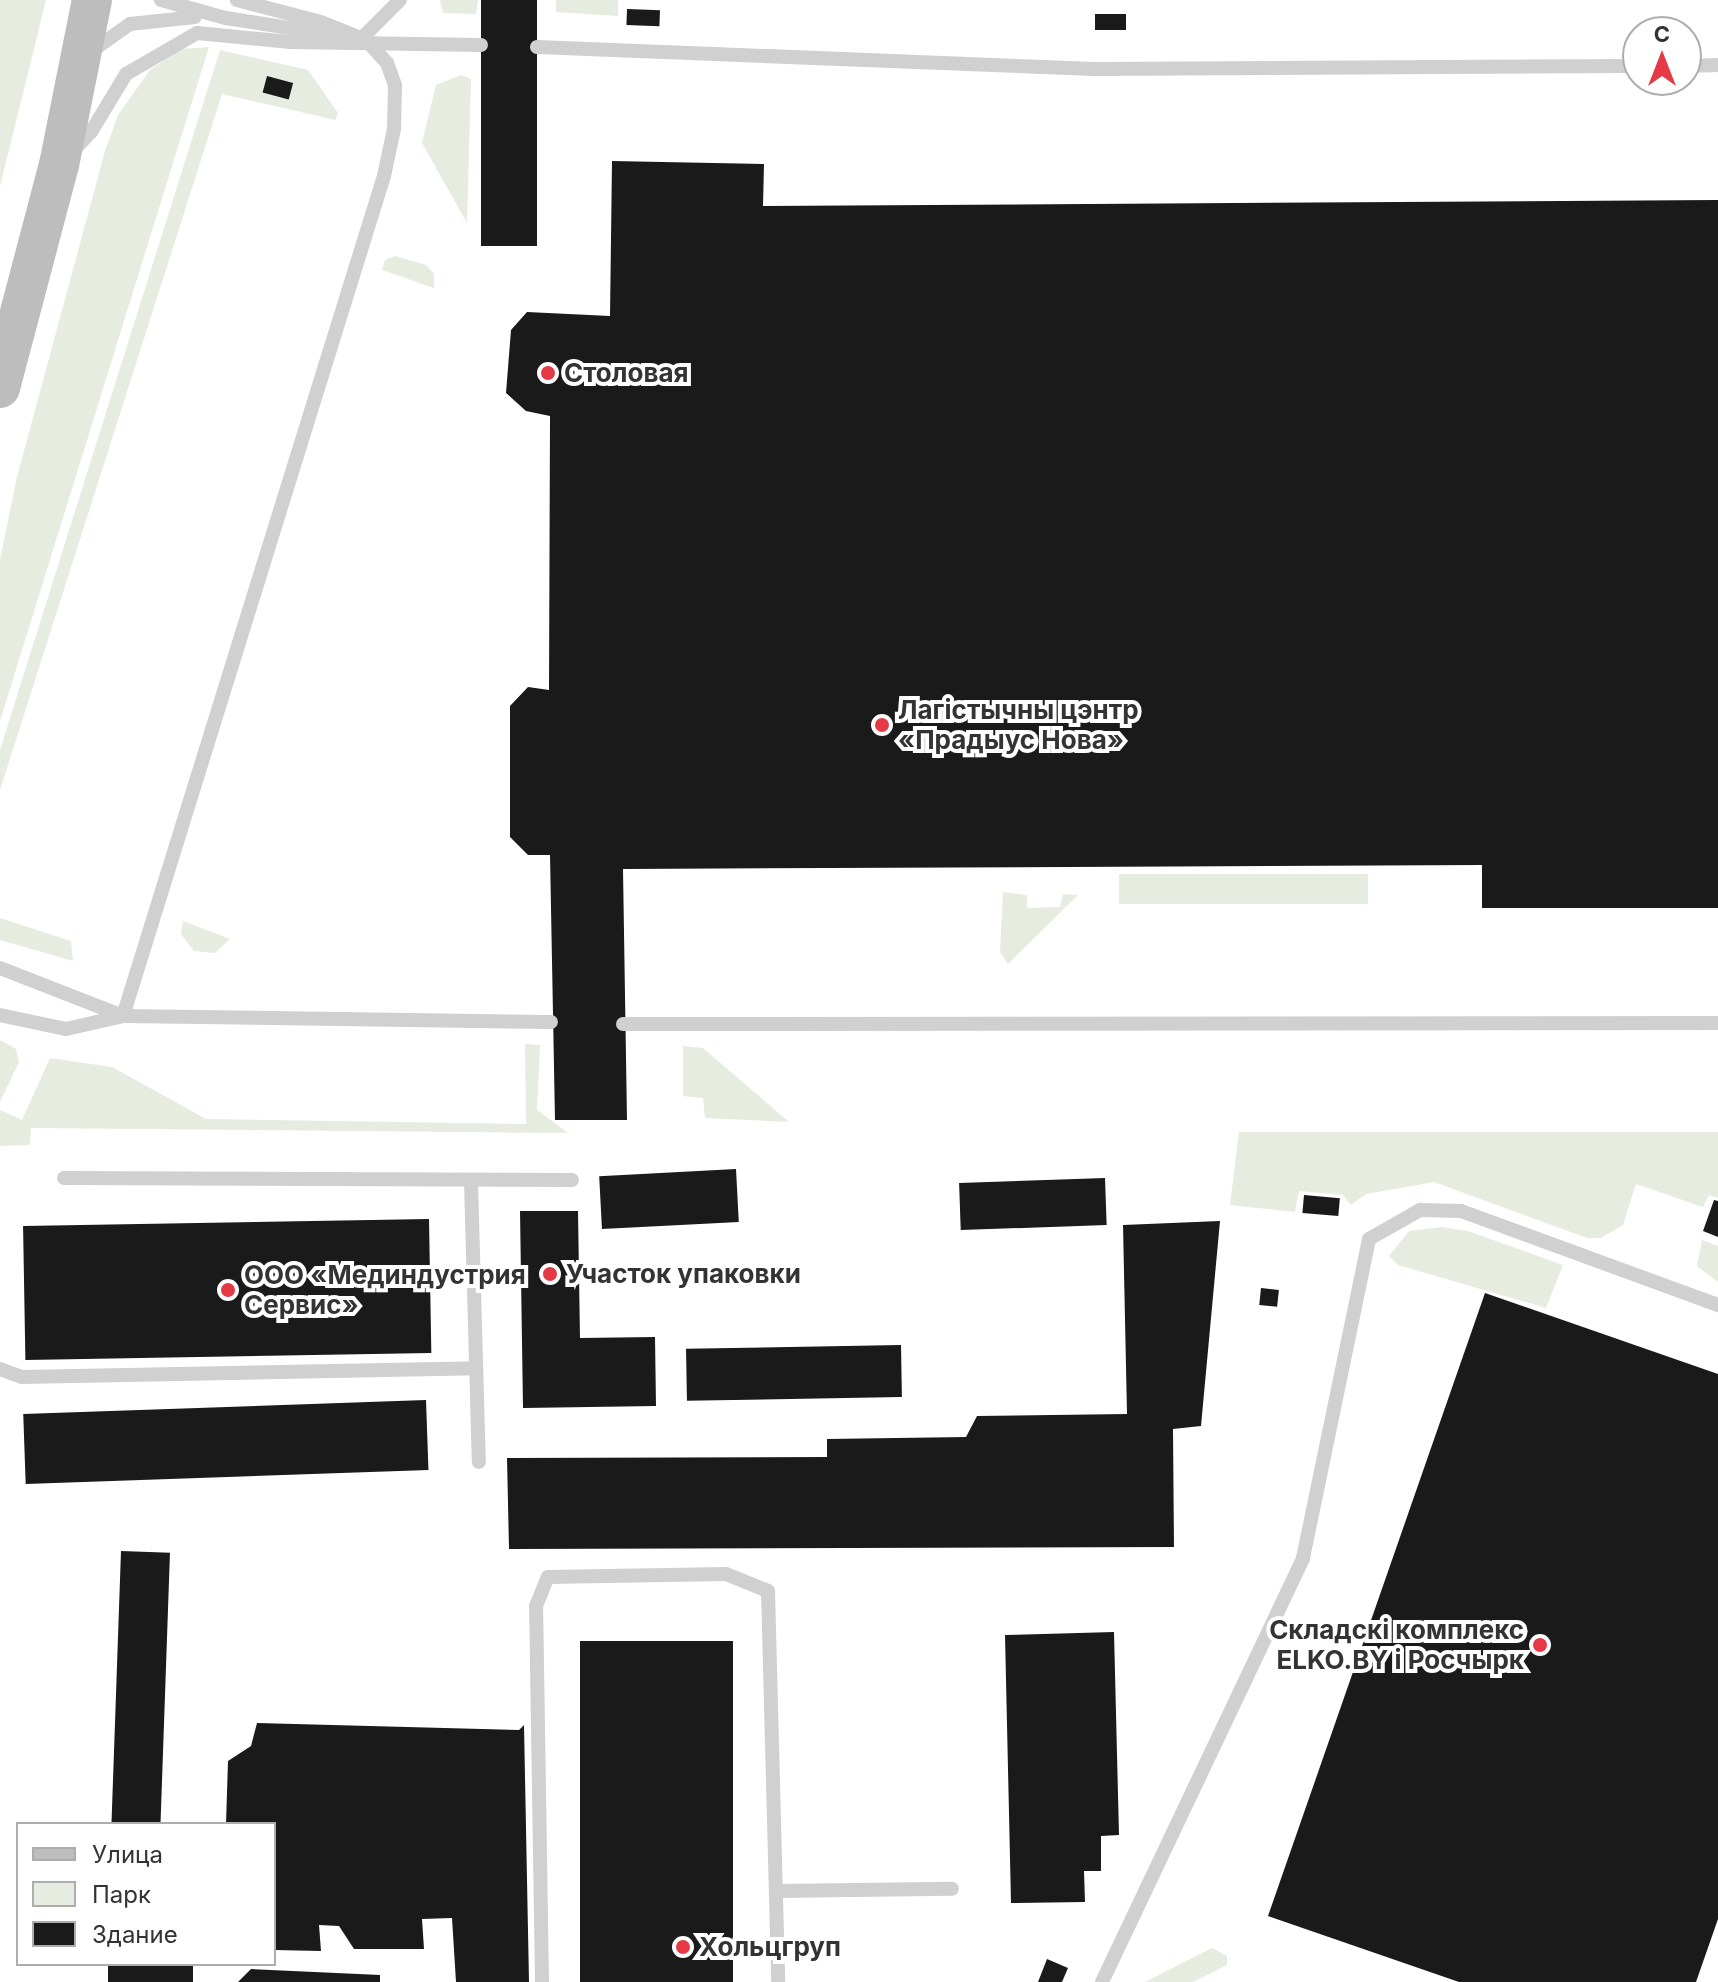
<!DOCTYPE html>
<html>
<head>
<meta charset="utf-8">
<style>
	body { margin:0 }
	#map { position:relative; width:1718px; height:1982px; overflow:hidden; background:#fff; font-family:Inter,sans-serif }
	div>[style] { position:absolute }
	.green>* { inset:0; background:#e6ecdf; transform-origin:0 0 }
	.building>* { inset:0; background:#1a1a1a; transform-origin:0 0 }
	.service>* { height:14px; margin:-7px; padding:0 7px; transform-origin:7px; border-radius:7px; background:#d0d0d0 }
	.secondary>* { height:40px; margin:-20px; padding:0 20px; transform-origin:20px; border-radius:20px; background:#bdbdbd }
	.dots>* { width:22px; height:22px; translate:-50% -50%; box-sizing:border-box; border:4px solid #fff; border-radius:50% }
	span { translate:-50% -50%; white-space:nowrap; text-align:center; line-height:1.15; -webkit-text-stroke:8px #fff; paint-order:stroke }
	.poi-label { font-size:26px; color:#333; font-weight:700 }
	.left { translate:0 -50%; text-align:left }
	.right { translate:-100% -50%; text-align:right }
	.legend { position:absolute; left:16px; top:1822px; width:260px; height:144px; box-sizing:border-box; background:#fff; border:2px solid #adadad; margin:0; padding:10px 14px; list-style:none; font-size:24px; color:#333 }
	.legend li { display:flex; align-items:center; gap:16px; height:40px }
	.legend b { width:40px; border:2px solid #adadad }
	.north { position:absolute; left:1622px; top:16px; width:80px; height:80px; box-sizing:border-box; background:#fff; border:2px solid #adadad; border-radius:50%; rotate:0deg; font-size:22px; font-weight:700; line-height:32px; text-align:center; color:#333 }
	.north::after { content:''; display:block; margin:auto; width:28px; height:36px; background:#e63946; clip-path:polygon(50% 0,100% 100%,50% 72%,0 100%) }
</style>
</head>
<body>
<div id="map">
	<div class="green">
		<div style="clip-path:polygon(0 0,46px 0,0 186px)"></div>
		<div style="clip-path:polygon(440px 0,478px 0,476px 14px,443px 13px)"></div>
		<div style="clip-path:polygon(556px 0,618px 0,618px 16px,556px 12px)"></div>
		<div style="clip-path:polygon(209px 47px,0 721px,0 560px,17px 477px,105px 151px,118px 115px,150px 70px,181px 49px)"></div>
		<div style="clip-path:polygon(220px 50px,308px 70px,338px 113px,335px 120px,222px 94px,0 790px,0 750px)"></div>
		<div style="clip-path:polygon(461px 75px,471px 79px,467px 223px,422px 143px,436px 85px)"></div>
		<div style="clip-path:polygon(395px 256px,426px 265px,434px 274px,434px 288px,382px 270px,385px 260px)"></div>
		<div style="left:1119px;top:874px;width:249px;height:30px"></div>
		<div style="clip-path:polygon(1003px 892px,1027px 895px,1027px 908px,1060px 907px,1063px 894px,1078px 895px,1008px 964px,1000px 952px)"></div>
		<div style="clip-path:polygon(0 918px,71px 941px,73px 961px,0 940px)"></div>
		<div style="clip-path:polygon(183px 921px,230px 939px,215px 953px,194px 951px,181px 934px)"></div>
		<div style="clip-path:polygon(0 1040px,16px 1049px,19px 1062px,0 1102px)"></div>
		<div style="clip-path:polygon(525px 1044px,540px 1045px,537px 1110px,568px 1133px,31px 1128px,30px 1145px,0 1146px,0 1110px,22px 1120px,50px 1058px,112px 1067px,206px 1119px,526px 1124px)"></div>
		<div style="clip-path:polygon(683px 1046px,703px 1048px,789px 1122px,705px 1118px,703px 1098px,683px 1096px)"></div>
		<div style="clip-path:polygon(1239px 1132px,1718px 1132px,1718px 1198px,1709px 1195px,1703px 1207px,1636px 1184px,1623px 1225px,1601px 1238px,1587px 1238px,1434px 1182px,1366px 1194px,1351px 1205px,1343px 1195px,1299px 1191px,1295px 1212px,1230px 1205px)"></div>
		<div style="clip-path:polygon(1441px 1227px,1468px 1231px,1563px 1265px,1546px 1308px,1398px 1265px,1389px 1256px,1409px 1231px)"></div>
		<div style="clip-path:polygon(1702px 1240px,1718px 1246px,1718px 1282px,1697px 1266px)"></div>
		<div style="clip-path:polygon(1212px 1948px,1227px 1956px,1227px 1965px,1193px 1982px,1145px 1982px)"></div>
	</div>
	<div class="building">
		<div style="left:481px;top:0;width:56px;height:246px"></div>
		<div style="left:627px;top:9px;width:33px;height:16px;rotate:2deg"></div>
		<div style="left:1095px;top:14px;width:31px;height:16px"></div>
		<div style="left:267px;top:76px;width:27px;height:17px;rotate:15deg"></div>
		<div style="clip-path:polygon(612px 161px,764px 164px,763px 206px,1718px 200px,1718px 908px,1482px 908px,1482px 865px,623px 869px,627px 1120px,555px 1120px,550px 855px,528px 855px,510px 837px,510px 706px,528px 687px,549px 690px,550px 416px,526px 411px,506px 393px,511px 330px,527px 312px,610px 316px)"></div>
		<div style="left:736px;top:1169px;width:53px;height:137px;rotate:87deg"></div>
		<div style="left:1105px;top:1178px;width:47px;height:146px;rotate:88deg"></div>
		<div style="left:1304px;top:1195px;width:36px;height:18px;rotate:5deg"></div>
		<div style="clip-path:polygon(1714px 1200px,1718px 1201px,1718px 1237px,1703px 1231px)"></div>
		<div style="clip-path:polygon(520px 1211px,578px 1211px,580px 1338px,655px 1337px,656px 1406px,523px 1408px)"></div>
		<div style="left:429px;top:1219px;width:134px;height:406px;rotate:89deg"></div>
		<div style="clip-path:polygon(1220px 1221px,1201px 1426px,1173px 1429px,1174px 1547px,509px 1549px,507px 1458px,827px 1457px,827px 1439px,966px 1437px,977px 1416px,1127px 1414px,1123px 1225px)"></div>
		<div style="left:1261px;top:1288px;width:18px;height:17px;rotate:6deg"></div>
		<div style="clip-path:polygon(1485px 1293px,1718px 1374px,1718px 1919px,1696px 1982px,1459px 1982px,1268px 1916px)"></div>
		<div style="left:901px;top:1345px;width:52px;height:215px;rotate:89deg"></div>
		<div style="left:426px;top:1400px;width:70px;height:403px;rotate:88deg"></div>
		<div style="left:121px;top:1551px;width:49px;height:273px;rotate:2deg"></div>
		<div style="clip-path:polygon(1114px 1632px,1119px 1835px,1101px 1836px,1101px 1871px,1084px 1871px,1085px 1902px,1011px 1903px,1005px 1635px)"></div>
		<div style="left:733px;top:1641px;width:341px;height:153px;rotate:90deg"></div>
		<div style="clip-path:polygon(257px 1723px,519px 1730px,524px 1725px,529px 1982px,456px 1982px,452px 1918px,422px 1919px,424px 1949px,354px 1949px,339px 1926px,319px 1925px,321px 1951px,274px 1950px,274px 1824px,226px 1824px,228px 1761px,251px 1746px)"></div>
		<div style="clip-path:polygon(1047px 1959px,1068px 1968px,1062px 1982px,1038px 1982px)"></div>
		<div style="left:108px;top:1964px;width:85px;height:18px"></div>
		<div style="clip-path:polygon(251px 1969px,380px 1975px,380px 1982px,238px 1982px)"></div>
	</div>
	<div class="service">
		<div style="left:161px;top:0;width:67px;rotate:15.5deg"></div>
		<div style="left:226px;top:18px;width:108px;rotate:9deg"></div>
		<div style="left:361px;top:39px;width:55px;rotate:-45deg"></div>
		<div style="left:537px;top:47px;width:558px;rotate:2.26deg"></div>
		<div style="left:1095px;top:69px;width:543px;rotate:-0.32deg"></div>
		<div style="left:93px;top:50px;width:45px;rotate:-35.1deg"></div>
		<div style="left:130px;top:24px;width:65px;rotate:-6.1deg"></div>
		<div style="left:1686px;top:66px;width:32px;rotate:-2deg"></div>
		<div style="left:73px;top:151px;width:26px;rotate:-47deg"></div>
		<div style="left:91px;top:132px;width:68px;rotate:-58.9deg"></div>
		<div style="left:126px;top:74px;width:82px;rotate:-30deg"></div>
		<div style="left:197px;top:33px;width:94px;rotate:5.5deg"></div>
		<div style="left:291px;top:42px;width:190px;rotate:0.9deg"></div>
		<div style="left:0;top:968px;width:132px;rotate:21.3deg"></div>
		<div style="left:0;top:1015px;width:67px;rotate:12deg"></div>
		<div style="left:66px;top:1029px;width:58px;rotate:-12.8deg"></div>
		<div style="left:123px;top:1016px;width:428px;rotate:0.8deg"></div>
		<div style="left:123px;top:1016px;width:880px;rotate:-72.74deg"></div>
		<div style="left:384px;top:176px;width:48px;rotate:-78deg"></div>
		<div style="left:394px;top:129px;width:44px;rotate:-88.7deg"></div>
		<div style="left:395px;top:85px;width:23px;rotate:-110deg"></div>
		<div style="left:387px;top:63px;width:31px;rotate:-132deg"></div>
		<div style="left:366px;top:40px;width:48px;rotate:-158.2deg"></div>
		<div style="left:321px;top:22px;width:87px;rotate:-165.3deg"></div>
		<div style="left:623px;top:1024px;width:1095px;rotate:-0.05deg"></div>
		<div style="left:64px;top:1178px;width:508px;rotate:0.23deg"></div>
		<div style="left:471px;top:1182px;width:280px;rotate:88.4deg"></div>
		<div style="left:0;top:1369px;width:23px;rotate:20deg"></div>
		<div style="left:22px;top:1377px;width:454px;rotate:-1.1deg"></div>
		<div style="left:776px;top:1891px;width:176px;rotate:-0.7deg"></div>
		<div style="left:542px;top:1982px;width:376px;rotate:-90.9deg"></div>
		<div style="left:536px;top:1606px;width:31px;rotate:-68deg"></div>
		<div style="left:548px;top:1577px;width:178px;rotate:-1deg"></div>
		<div style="left:726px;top:1574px;width:45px;rotate:22deg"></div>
		<div style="left:768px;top:1591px;width:391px;rotate:88.5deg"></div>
		<div style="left:1102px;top:1982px;width:469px;rotate:-64.6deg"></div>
		<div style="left:1303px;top:1558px;width:326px;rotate:-78.3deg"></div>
		<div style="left:1369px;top:1239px;width:59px;rotate:-29.6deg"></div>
		<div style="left:1420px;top:1210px;width:41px;rotate:1.4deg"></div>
		<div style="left:1461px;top:1211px;width:274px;rotate:20.1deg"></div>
	</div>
	<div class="secondary">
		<div style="left:0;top:388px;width:231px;rotate:-75.2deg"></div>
		<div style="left:59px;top:165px;width:168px;rotate:-78.7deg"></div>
	</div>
	<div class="dots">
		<div style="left:548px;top:373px;background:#e63946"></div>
		<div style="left:882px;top:725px;background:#e63946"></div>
		<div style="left:550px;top:1274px;background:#e63946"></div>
		<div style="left:228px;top:1290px;background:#e63946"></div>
		<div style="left:1540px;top:1645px;background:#e63946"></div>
		<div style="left:683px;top:1947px;background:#e63946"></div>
	</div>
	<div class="poi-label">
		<span class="left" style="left:564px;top:373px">Столовая</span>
		<span class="left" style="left:898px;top:725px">Лагістычны цэнтр<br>«Прадыус Нова»</span>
		<span class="left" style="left:566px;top:1274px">Участок упаковки</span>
		<span class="left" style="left:244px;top:1290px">ООО «Мединдустрия<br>Сервис»</span>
		<span class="right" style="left:1524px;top:1645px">Складскі комплекс<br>ELKO.BY і Росчырк</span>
		<span class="left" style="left:699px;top:1947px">Хольцгруп</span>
	</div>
	<ul class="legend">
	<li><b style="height:10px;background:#bdbdbd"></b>Улица</li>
	<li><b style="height:22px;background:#e6ecdf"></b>Парк</li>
	<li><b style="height:22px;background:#1a1a1a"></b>Здание</li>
	</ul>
	<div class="north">С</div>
</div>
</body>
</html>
